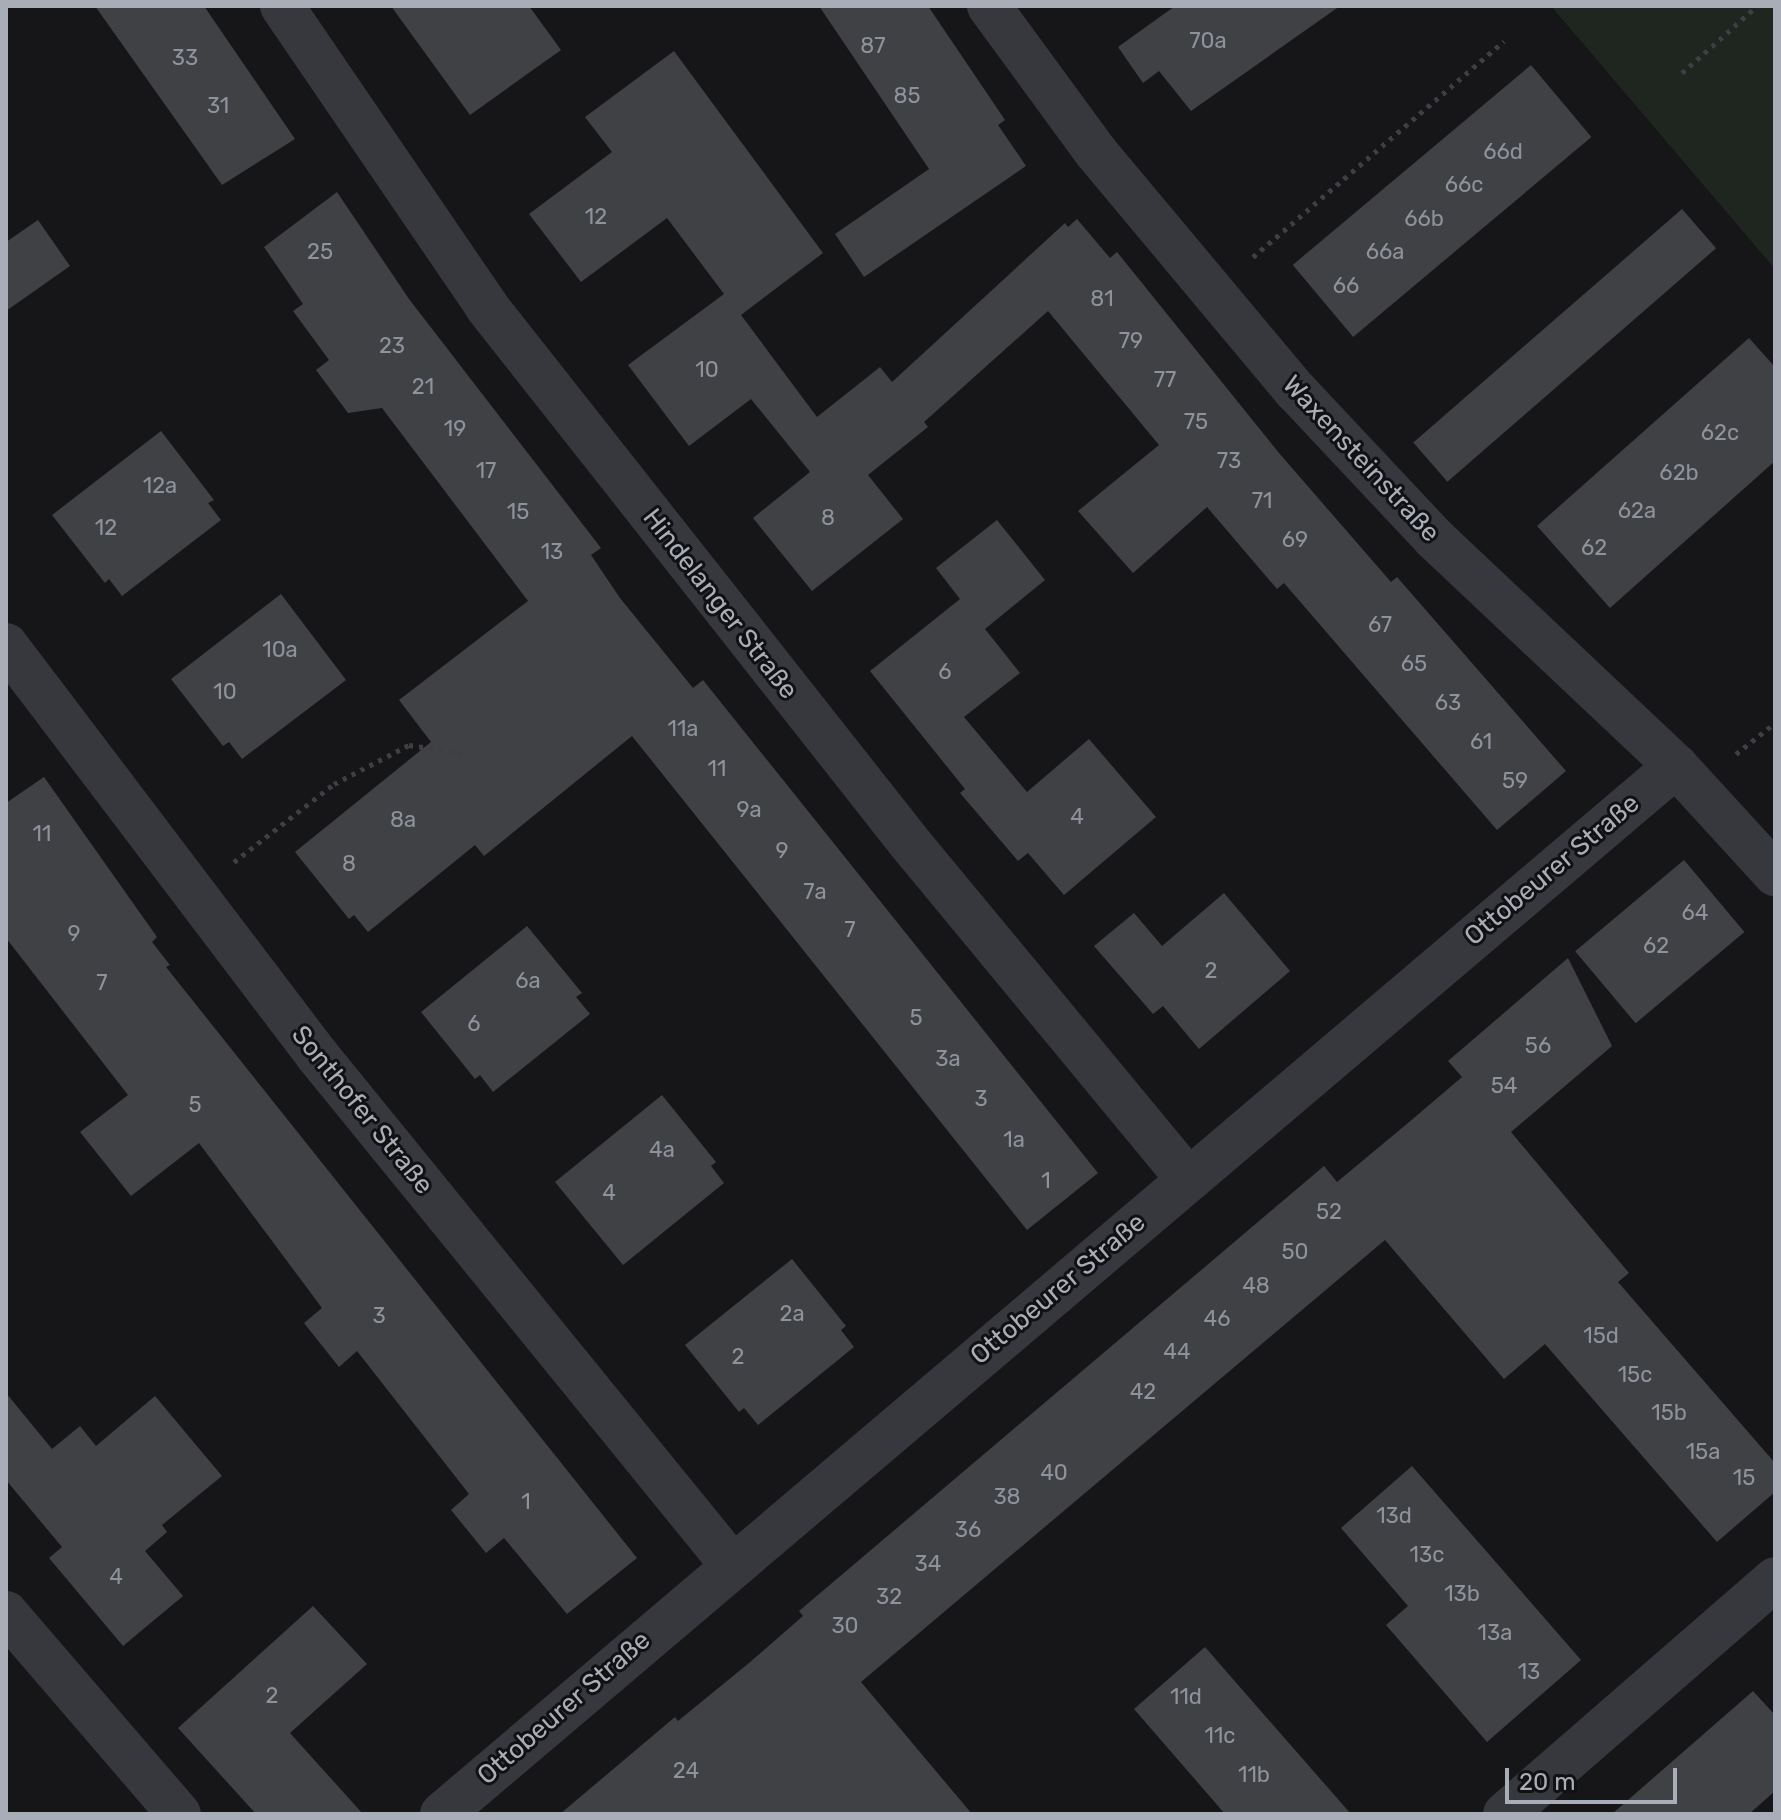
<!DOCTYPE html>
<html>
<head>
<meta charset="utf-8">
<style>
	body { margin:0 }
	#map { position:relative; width:1781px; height:1820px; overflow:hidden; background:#161618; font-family:Rubik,sans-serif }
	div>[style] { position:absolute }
	.green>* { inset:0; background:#1e261f }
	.building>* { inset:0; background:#404145; transform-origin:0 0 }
	.path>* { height:5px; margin-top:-2.5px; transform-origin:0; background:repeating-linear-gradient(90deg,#3d3f44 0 4px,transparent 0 10px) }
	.minor>* { height:44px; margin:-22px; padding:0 22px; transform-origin:22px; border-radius:22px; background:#37383d }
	span { translate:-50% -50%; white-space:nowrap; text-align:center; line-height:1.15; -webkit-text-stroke:6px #111113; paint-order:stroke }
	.number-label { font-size:22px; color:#8e929b }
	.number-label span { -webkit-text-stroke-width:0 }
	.street-label { font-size:26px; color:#a8adb8 }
	.frame { position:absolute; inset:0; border:8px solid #a8adb8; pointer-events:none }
	.scale { position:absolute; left:1505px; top:1768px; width:172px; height:36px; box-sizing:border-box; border:4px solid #a8adb8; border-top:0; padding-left:10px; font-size:24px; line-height:28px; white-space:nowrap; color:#a8adb8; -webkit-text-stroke:6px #111113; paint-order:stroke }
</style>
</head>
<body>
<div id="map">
	<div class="green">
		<div style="clip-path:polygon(1551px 6px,1775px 6px,1775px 269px)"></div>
	</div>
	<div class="building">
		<div style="clip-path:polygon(95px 6px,204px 6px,295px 139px,222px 185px)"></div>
		<div style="clip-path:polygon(391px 6px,529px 6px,561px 50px,470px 115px)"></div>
		<div style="clip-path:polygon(819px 6px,928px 6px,1005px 120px,998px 125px,1026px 166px,864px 277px,835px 234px,929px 169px)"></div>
		<div style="clip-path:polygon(1175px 6px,1340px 6px,1191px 111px,1159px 71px,1143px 83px,1118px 47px)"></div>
		<div style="clip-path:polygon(674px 51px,823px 253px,741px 315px,817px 417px,880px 367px,892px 382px,1065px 223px,1068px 227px,1077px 219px,1110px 258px,1117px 252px,1279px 453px,1391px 582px,1397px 577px,1566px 771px,1497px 830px,1284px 583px,1277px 589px,1207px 507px,1133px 573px,1078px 511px,1159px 445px,1048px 311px,924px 422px,928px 427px,868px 475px,903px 519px,812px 591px,753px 518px,810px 472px,751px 399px,689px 446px,628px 365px,724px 294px,667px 218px,581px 282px,529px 214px,612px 152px,585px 117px)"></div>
		<div style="left:1531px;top:65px;width:94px;height:311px;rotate:50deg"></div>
		<div style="clip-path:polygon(337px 192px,409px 299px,601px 548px,591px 555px,620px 598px,693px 688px,703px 680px,1098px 1173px,1027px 1230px,632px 736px,484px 856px,475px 845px,368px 932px,354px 915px,349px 919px,295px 852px,431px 742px,399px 700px,528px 601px,382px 408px,348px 413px,316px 370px,329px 360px,293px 311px,303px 304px,264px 247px)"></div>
		<div style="left:1682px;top:209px;width:52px;height:356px;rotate:49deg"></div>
		<div style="clip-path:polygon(38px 220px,70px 266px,6px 311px,6px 242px)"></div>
		<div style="clip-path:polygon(1749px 338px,1775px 367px,1775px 461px,1610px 608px,1537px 526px)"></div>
		<div style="clip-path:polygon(161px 431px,214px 500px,208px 503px,221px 520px,122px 596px,109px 579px,105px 583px,52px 515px)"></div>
		<div style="clip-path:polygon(997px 520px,1045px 580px,985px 629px,1020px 673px,964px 717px,1027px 792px,1089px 739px,1156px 817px,1064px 895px,1028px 853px,1018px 861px,960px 793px,965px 789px,870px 671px,960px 599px,936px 568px)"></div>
		<div style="clip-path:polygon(281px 594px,346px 680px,242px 759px,229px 742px,223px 746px,171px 679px)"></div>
		<div style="clip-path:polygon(44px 777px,157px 937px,152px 942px,170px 965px,166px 967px,637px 1558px,567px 1614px,504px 1538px,486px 1553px,451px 1510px,469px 1494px,357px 1351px,339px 1367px,304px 1323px,322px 1308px,199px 1143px,131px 1196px,80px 1132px,128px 1095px,6px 938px,6px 803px)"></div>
		<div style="left:1684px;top:860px;width:94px;height:142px;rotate:50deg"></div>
		<div style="clip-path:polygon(1224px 893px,1290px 971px,1199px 1049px,1163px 1006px,1153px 1014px,1094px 946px,1134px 913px,1162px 946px)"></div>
		<div style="clip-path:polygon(527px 926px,582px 993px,576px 997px,590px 1014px,493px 1092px,480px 1075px,475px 1079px,421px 1012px)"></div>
		<div style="clip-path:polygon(1568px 958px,1612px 1046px,1511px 1132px,1629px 1273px,1618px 1282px,1775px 1463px,1775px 1492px,1717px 1542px,1545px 1344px,1504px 1379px,1385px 1240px,861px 1682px,972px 1814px,560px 1814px,675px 1717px,678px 1721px,749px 1663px,803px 1616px,799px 1611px,1324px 1166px,1337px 1182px,1408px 1123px,1462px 1077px,1448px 1061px)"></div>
		<div style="clip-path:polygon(662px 1095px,716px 1162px,711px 1166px,724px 1183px,623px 1265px,555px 1182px)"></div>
		<div style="clip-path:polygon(792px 1259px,846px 1326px,841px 1330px,854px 1347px,758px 1425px,744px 1408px,739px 1412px,685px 1345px)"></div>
		<div style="clip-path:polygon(6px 1393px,52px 1449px,80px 1426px,96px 1446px,155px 1396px,222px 1476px,162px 1525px,167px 1532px,145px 1551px,183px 1596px,123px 1646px,49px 1558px,62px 1547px,6px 1480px)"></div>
		<div style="clip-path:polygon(1412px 1466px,1581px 1660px,1487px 1742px,1386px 1625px,1408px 1606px,1341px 1528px)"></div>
		<div style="clip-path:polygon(313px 1606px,367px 1664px,290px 1733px,363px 1814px,256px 1814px,178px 1728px)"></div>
		<div style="clip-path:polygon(1205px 1647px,1239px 1686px,1351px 1814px,1225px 1814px,1134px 1709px)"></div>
		<div style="clip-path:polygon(1753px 1691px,1775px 1715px,1775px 1791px,1749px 1814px,1612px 1814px)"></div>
	</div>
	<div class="path">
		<div style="left:1682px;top:73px;width:101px;rotate:-41.8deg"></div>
		<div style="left:1253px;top:257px;width:331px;rotate:-40.7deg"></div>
		<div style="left:1736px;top:754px;width:50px;rotate:-38.5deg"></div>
		<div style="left:234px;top:862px;width:127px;rotate:-38deg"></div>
		<div style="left:334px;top:784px;width:85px;rotate:-27.5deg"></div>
		<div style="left:409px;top:745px;width:62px;rotate:8.4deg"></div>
	</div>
	<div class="minor">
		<div style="left:282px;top:6px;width:364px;rotate:55.7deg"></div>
		<div style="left:487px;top:307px;width:681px;rotate:51.73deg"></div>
		<div style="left:909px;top:842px;width:438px;rotate:50.4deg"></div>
		<div style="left:989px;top:6px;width:180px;rotate:53.8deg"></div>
		<div style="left:1095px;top:151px;width:313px;rotate:50.1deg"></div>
		<div style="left:1296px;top:391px;width:202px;rotate:46.8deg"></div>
		<div style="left:1434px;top:538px;width:332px;rotate:43.3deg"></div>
		<div style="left:1676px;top:766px;width:147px;rotate:47.5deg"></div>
		<div style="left:6px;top:645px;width:515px;rotate:52.82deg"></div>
		<div style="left:317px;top:1055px;width:658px;rotate:50.86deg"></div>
		<div style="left:6px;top:1613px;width:265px;rotate:49.3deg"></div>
		<div style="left:442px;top:1814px;width:1619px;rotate:-40.34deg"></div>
		<div style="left:1505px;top:1814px;width:358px;rotate:-41deg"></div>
	</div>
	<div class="number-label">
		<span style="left:1208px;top:41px">70a</span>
		<span style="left:873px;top:46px">87</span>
		<span style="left:185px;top:58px">33</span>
		<span style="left:907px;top:96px">85</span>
		<span style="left:218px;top:106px">31</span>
		<span style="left:1503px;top:152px">66d</span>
		<span style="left:1464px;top:185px">66c</span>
		<span style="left:596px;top:217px">12</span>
		<span style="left:1424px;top:219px">66b</span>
		<span style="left:320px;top:252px">25</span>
		<span style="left:1385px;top:252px">66a</span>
		<span style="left:1346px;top:286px">66</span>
		<span style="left:1102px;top:299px">81</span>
		<span style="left:1131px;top:341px">79</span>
		<span style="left:392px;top:346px">23</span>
		<span style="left:707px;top:370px">10</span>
		<span style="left:1165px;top:380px">77</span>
		<span style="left:423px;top:387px">21</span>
		<span style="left:1196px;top:422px">75</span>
		<span style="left:455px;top:429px">19</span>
		<span style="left:1720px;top:433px">62c</span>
		<span style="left:1229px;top:461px">73</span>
		<span style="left:486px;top:471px">17</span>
		<span style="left:1679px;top:473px">62b</span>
		<span style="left:160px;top:486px">12a</span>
		<span style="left:1262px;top:501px">71</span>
		<span style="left:1637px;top:511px">62a</span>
		<span style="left:518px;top:512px">15</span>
		<span style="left:828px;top:518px">8</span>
		<span style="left:106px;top:528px">12</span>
		<span style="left:1295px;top:540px">69</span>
		<span style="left:1594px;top:548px">62</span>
		<span style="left:552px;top:552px">13</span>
		<span style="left:1380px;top:625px">67</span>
		<span style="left:280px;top:650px">10a</span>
		<span style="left:1414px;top:664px">65</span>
		<span style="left:945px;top:672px">6</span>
		<span style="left:225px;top:692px">10</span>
		<span style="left:1448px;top:703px">63</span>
		<span style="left:683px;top:729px">11a</span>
		<span style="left:1481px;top:742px">61</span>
		<span style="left:717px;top:769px">11</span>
		<span style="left:1515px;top:781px">59</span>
		<span style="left:749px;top:810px">9a</span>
		<span style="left:1077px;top:817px">4</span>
		<span style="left:403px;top:820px">8a</span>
		<span style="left:42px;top:834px">11</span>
		<span style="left:782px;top:851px">9</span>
		<span style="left:349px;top:864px">8</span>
		<span style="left:815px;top:892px">7a</span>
		<span style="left:1695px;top:913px">64</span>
		<span style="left:850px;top:930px">7</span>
		<span style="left:74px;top:934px">9</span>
		<span style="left:1656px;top:946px">62</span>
		<span style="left:1211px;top:971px">2</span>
		<span style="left:528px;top:981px">6a</span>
		<span style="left:102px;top:983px">7</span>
		<span style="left:916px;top:1018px">5</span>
		<span style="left:474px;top:1024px">6</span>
		<span style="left:1538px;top:1046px">56</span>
		<span style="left:948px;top:1059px">3a</span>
		<span style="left:1504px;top:1086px">54</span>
		<span style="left:981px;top:1099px">3</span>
		<span style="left:195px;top:1105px">5</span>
		<span style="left:1014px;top:1140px">1a</span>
		<span style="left:662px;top:1150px">4a</span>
		<span style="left:1046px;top:1181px">1</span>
		<span style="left:609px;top:1193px">4</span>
		<span style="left:1329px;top:1212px">52</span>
		<span style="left:1295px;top:1252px">50</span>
		<span style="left:1256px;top:1286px">48</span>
		<span style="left:792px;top:1314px">2a</span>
		<span style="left:379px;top:1316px">3</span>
		<span style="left:1217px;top:1319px">46</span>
		<span style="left:1601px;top:1336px">15d</span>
		<span style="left:1177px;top:1352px">44</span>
		<span style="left:738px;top:1357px">2</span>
		<span style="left:1635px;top:1375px">15c</span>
		<span style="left:1143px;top:1392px">42</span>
		<span style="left:1669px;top:1413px">15b</span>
		<span style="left:1703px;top:1452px">15a</span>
		<span style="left:1054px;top:1473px">40</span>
		<span style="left:1744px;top:1478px">15</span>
		<span style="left:1007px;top:1497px">38</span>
		<span style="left:526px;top:1502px">1</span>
		<span style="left:1394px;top:1516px">13d</span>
		<span style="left:968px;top:1530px">36</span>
		<span style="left:1427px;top:1555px">13c</span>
		<span style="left:928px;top:1564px">34</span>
		<span style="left:116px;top:1577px">4</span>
		<span style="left:1462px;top:1594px">13b</span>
		<span style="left:889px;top:1597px">32</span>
		<span style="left:845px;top:1626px">30</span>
		<span style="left:1495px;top:1633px">13a</span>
		<span style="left:1529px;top:1672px">13</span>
		<span style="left:272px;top:1696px">2</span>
		<span style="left:1186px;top:1697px">11d</span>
		<span style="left:1220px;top:1736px">11c</span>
		<span style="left:686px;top:1771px">24</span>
		<span style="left:1254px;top:1775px">11b</span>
	</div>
	<div class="street-label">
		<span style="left:1361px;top:459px;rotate:47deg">Waxensteinstraße</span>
		<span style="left:720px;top:604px;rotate:52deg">Hindelanger Straße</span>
		<span style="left:1552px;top:870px;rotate:-40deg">Ottobeurer Straße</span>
		<span style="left:362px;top:1110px;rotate:51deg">Sonthofer Straße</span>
		<span style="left:1058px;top:1289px;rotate:-40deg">Ottobeurer Straße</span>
		<span style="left:564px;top:1708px;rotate:-41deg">Ottobeurer Straße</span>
	</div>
	<div class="frame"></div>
	<div class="scale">20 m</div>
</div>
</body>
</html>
